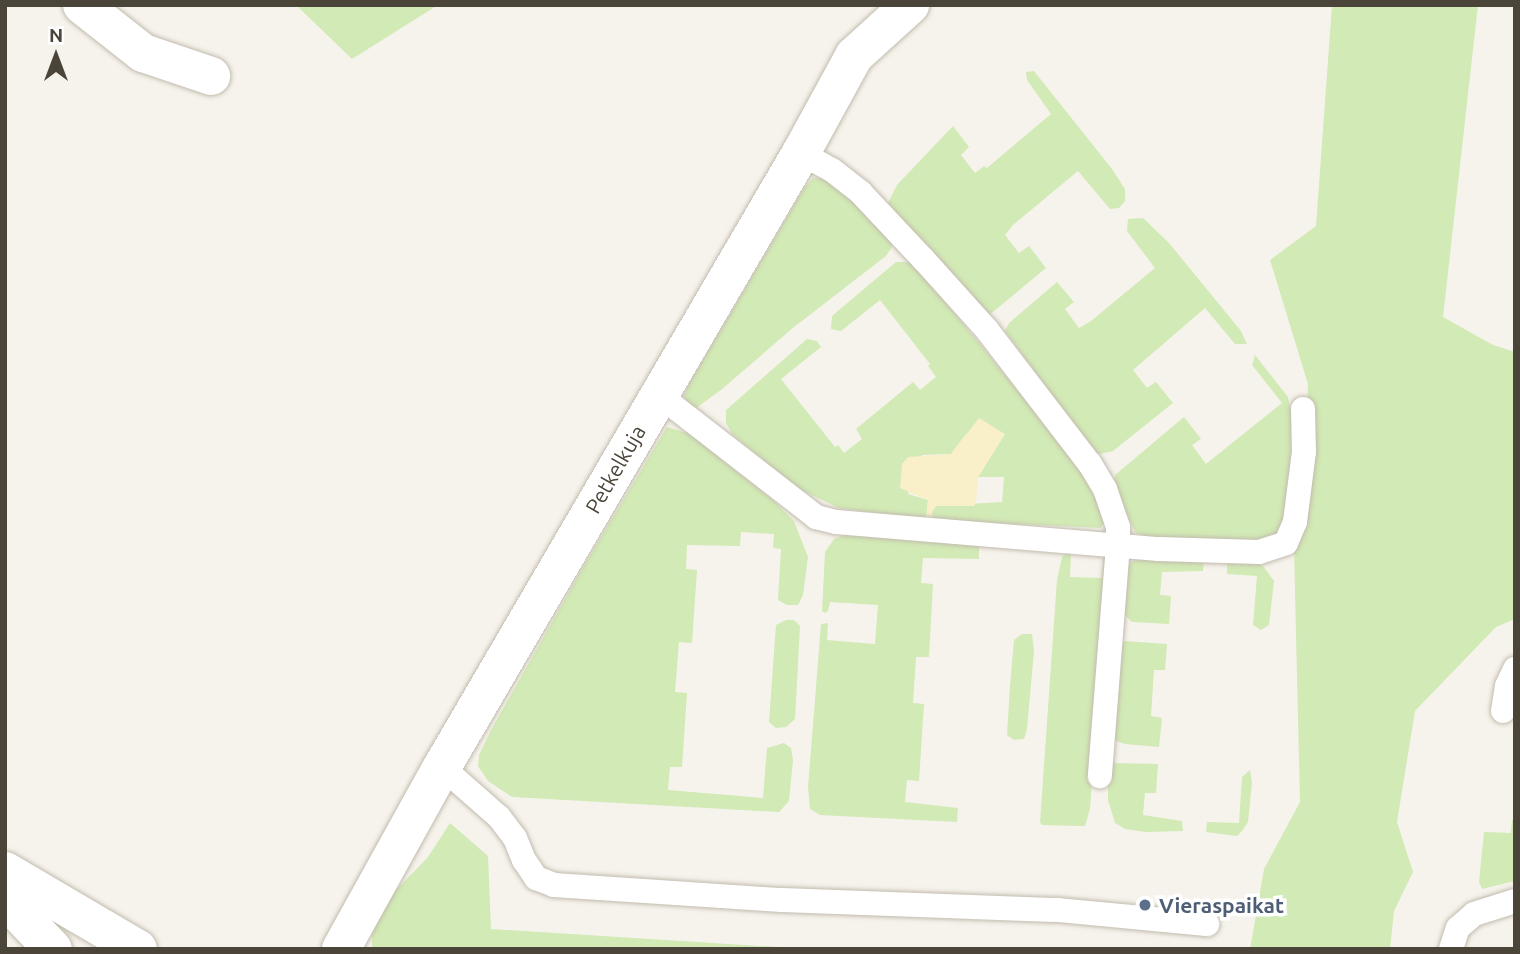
<!DOCTYPE html>
<html>
<head>
<meta charset="utf-8">
<style>
	body { margin:0 }
	#map { position:relative; width:1520px; height:954px; overflow:hidden; background:#f6f3ec; font-family:Ubuntu,sans-serif }
	div>[style] { position:absolute }
	.green>* { inset:0; background:#d2eab5 }
	.sand>* { inset:0; background:#f9efc9 }
	.roads { filter:drop-shadow(0 0 2px #c2bbae) drop-shadow(0 0 2px #c2bbae) }
	.service>* { height:24px; margin:-12px; padding:0 12px; transform-origin:12px; border-radius:12px; background:#fff }
	.minor>* { height:38px; margin:-19px; padding:0 19px; transform-origin:19px; border-radius:19px; background:#fff }
	.tertiary>* { height:38px; margin:-19px; padding:0 19px; transform-origin:19px; border-radius:19px; background:#fff }
	.dots>* { width:19px; height:19px; translate:-50% -50%; box-sizing:border-box; border:4px solid #fff; border-radius:50% }
	span { translate:-50% -50%; white-space:nowrap; text-align:center; line-height:1.15; -webkit-text-stroke:7px #fff; paint-order:stroke }
	.street-label { font-size:21px; color:#4b4439 }
	.service-label { font-size:21px; color:#4e5e75; font-weight:700 }
	.left { translate:0 -50%; text-align:left }
	.frame { position:absolute; inset:0; border:7px solid #4b4439; pointer-events:none }
	.north { position:absolute; left:21px; top:21px; width:70px; height:70px; -webkit-text-stroke:5px #fff; paint-order:stroke; rotate:0deg; font-size:19px; font-weight:700; line-height:28px; text-align:center; color:#4b4439 }
	.north::after { content:''; display:block; margin:auto; width:24px; height:32px; background:#4b4439; clip-path:polygon(50% 0,100% 100%,50% 72%,0 100%) }
</style>
</head>
<body>
<div id="map">
	<div class="green">
		<div style="clip-path:polygon(296px 5px,438px 5px,352px 59px)"></div>
		<div style="clip-path:polygon(1332px 5px,1478px 5px,1443px 317px,1493px 345px,1515px 352px,1515px 619px,1496px 627px,1415px 711px,1397px 822px,1413px 872px,1394px 911px,1390px 949px,1250px 949px,1264px 869px,1300px 802px,1294px 550px,1304px 498px,1308px 384px,1270px 260px,1316px 226px)"></div>
		<div style="clip-path:polygon(1034px 71px,1112px 169px,1125px 189px,1125px 201px,1119px 208px,1110px 209px,1078px 171px,1013px 225px,1005px 235px,1019px 253px,1029px 246px,1046px 268px,988px 316px,888px 203px,897px 185px,953px 126px,969px 147px,961px 155px,975px 173px,984px 166px,987px 168px,1051px 114px,1027px 80px,1026px 72px)"></div>
		<div style="clip-path:polygon(813px 178px,824px 178px,891px 233px,892px 247px,886px 256px,794px 327px,721px 390px,696px 408px,688px 406px,684px 395px,689px 384px,804px 188px)"></div>
		<div style="clip-path:polygon(1143px 218px,1169px 243px,1241px 331px,1247px 344px,1235px 344px,1205px 308px,1133px 370px,1147px 388px,1156px 382px,1173px 403px,1113px 451px,1100px 454px,1092px 449px,1005px 331px,1009px 323px,1057px 282px,1074px 302px,1065px 309px,1079px 328px,1091px 321px,1155px 268px,1127px 231px,1128px 219px)"></div>
		<div style="clip-path:polygon(896px 262px,911px 262px,921px 272px,1075px 461px,1106px 518px,1101px 528px,933px 520px,932px 512px,936px 506px,1002px 502px,1004px 477px,978px 477px,1005px 434px,966px 434px,951px 454px,922px 455px,908px 494px,928px 500px,926px 520px,839px 508px,797px 488px,732px 434px,726px 423px,726px 410px,807px 339px,817px 341px,821px 347px,781px 379px,835px 447px,838px 445px,844px 453px,862px 439px,856px 429px,913px 382px,920px 390px,936px 377px,928px 366px,930px 364px,880px 300px,841px 331px,831px 329px,832px 316px)"></div>
		<div style="clip-path:polygon(1255px 355px,1288px 397px,1292px 417px,1289px 508px,1279px 531px,1270px 538px,1242px 542px,1145px 538px,1135px 532px,1114px 486px,1115px 475px,1184px 417px,1201px 439px,1192px 445px,1206px 464px,1282px 403px,1252px 365px)"></div>
		<div style="clip-path:polygon(667px 427px,690px 434px,775px 502px,794px 521px,808px 557px,803px 595px,798px 605px,787px 605px,778px 600px,781px 549px,773px 548px,774px 534px,741px 532px,740px 546px,687px 545px,686px 569px,697px 570px,692px 643px,679px 642px,675px 692px,687px 693px,682px 767px,670px 767px,668px 790px,763px 798px,767px 748px,784px 743px,791px 748px,793px 760px,789px 801px,779px 812px,512px 797px,488px 781px,478px 766px,479px 755px,491px 730px,585px 564px)"></div>
		<div style="clip-path:polygon(849px 533px,977px 543px,979px 547px,979px 559px,923px 558px,921px 583px,933px 584px,929px 657px,916px 657px,913px 703px,924px 704px,919px 781px,907px 780px,905px 802px,958px 808px,957px 822px,820px 815px,810px 809px,808px 787px,821px 624px,828px 623px,827px 640px,875px 644px,878px 605px,830px 602px,828px 611px,825px 613px,822px 611px,825px 552px,834px 539px)"></div>
		<div style="clip-path:polygon(1071px 551px,1070px 577px,1102px 578px,1104px 552px,1107px 561px,1090px 809px,1085px 826px,1076px 826px,1042px 825px,1040px 822px,1057px 580px,1062px 557px)"></div>
		<div style="clip-path:polygon(1141px 558px,1204px 560px,1203px 571px,1162px 572px,1160px 595px,1171px 596px,1169px 624px,1132px 622px,1123px 613px,1125px 571px,1130px 563px)"></div>
		<div style="clip-path:polygon(1250px 559px,1263px 566px,1274px 581px,1269px 625px,1261px 630px,1253px 625px,1257px 576px,1227px 574px,1227px 562px)"></div>
		<div style="clip-path:polygon(786px 620px,794px 620px,800px 626px,795px 719px,786px 727px,776px 728px,769px 722px,776px 625px)"></div>
		<div style="clip-path:polygon(1022px 634px,1032px 634px,1034px 651px,1027px 729px,1024px 739px,1014px 740px,1007px 735px,1010px 686px,1014px 640px)"></div>
		<div style="clip-path:polygon(1125px 641px,1167px 644px,1165px 670px,1154px 670px,1151px 716px,1162px 718px,1159px 747px,1125px 744px,1116px 741px,1112px 734px,1120px 645px)"></div>
		<div style="clip-path:polygon(1113px 763px,1158px 764px,1156px 793px,1145px 793px,1143px 815px,1182px 821px,1183px 831px,1146px 832px,1125px 829px,1115px 823px,1108px 800px,1108px 776px)"></div>
		<div style="clip-path:polygon(1250px 770px,1252px 783px,1248px 822px,1242px 831px,1237px 836px,1206px 832px,1207px 822px,1239px 823px,1242px 777px)"></div>
		<div style="clip-path:polygon(1512px 820px,1515px 820px,1515px 881px,1482px 889px,1479px 882px,1484px 832px,1511px 833px)"></div>
		<div style="clip-path:polygon(450px 823px,488px 856px,491px 929px,809px 949px,372px 949px,372px 925px,395px 891px,428px 857px)"></div>
	</div>
	<div class="sand">
		<div style="clip-path:polygon(979px 418px,1005px 434px,978px 477px,976px 502px,974px 506px,936px 506px,932px 512px,933px 520px,926px 520px,928px 500px,900px 488px,902px 464px,908px 457px,951px 454px)"></div>
	</div>
	<div class="roads">
		<div class="service">
			<div style="left:801px;top:153px;width:35px;rotate:29deg"></div>
			<div style="left:832px;top:170px;width:37px;rotate:38deg"></div>
			<div style="left:861px;top:193px;width:92px;rotate:46.8deg"></div>
			<div style="left:924px;top:260px;width:94px;rotate:48deg"></div>
			<div style="left:987px;top:330px;width:169px;rotate:52.5deg"></div>
			<div style="left:1090px;top:464px;width:29px;rotate:59deg"></div>
			<div style="left:1105px;top:489px;width:40px;rotate:71.1deg"></div>
			<div style="left:1118px;top:527px;width:18px;rotate:90deg"></div>
			<div style="left:1118px;top:545px;width:232px;rotate:94.5deg"></div>
			<div style="left:659px;top:395px;width:199px;rotate:37.8deg"></div>
			<div style="left:816px;top:517px;width:21px;rotate:14deg"></div>
			<div style="left:836px;top:522px;width:324px;rotate:4.8deg"></div>
			<div style="left:1159px;top:549px;width:100px;rotate:1.7deg"></div>
			<div style="left:1259px;top:552px;width:28px;rotate:-18deg"></div>
			<div style="left:1286px;top:543px;width:23px;rotate:-67deg"></div>
			<div style="left:1295px;top:522px;width:71px;rotate:-82.7deg"></div>
			<div style="left:1304px;top:452px;width:43px;rotate:-91.3deg"></div>
			<div style="left:1503px;top:711px;width:25px;rotate:-81deg"></div>
			<div style="left:1507px;top:686px;width:19px;rotate:-65deg"></div>
			<div style="left:442px;top:767px;width:76px;rotate:41.3deg"></div>
			<div style="left:499px;top:817px;width:26px;rotate:53deg"></div>
			<div style="left:515px;top:838px;width:24px;rotate:68deg"></div>
			<div style="left:524px;top:860px;width:22px;rotate:56deg"></div>
			<div style="left:536px;top:878px;width:19px;rotate:21deg"></div>
			<div style="left:554px;top:885px;width:228px;rotate:3.8deg"></div>
			<div style="left:782px;top:900px;width:276px;rotate:2.1deg"></div>
			<div style="left:1058px;top:910px;width:150px;rotate:5.4deg"></div>
			<div style="left:1451px;top:949px;width:22px;rotate:-72deg"></div>
			<div style="left:1458px;top:928px;width:21px;rotate:-41deg"></div>
			<div style="left:1474px;top:914px;width:43px;rotate:-17.6deg"></div>
		</div>
		<div class="minor">
			<div style="left:82px;top:5px;width:78px;rotate:38.2deg"></div>
			<div style="left:143px;top:53px;width:72px;rotate:18.7deg"></div>
			<div style="left:341px;top:949px;width:208px;rotate:-61deg"></div>
			<div style="left:442px;top:767px;width:711px;rotate:-59.69deg"></div>
			<div style="left:801px;top:153px;width:111px;rotate:-61.3deg"></div>
			<div style="left:854px;top:56px;width:76px;rotate:-42.3deg"></div>
		</div>
		<div class="tertiary">
			<div style="left:5px;top:871px;width:154px;rotate:30.4deg"></div>
			<div style="left:5px;top:899px;width:69px;rotate:46.2deg"></div>
		</div>
	</div>
	<div class="dots">
		<div style="left:1145px;top:905px;background:#5c6f8a"></div>
	</div>
	<div class="street-label">
		<span style="left:615px;top:469px;rotate:-60deg">Petkelkuja</span>
	</div>
	<div class="service-label">
		<span class="left" style="left:1159px;top:905px">Vieraspaikat</span>
	</div>
	<div class="frame"></div>
	<div class="north">N</div>
</div>
</body>
</html>
